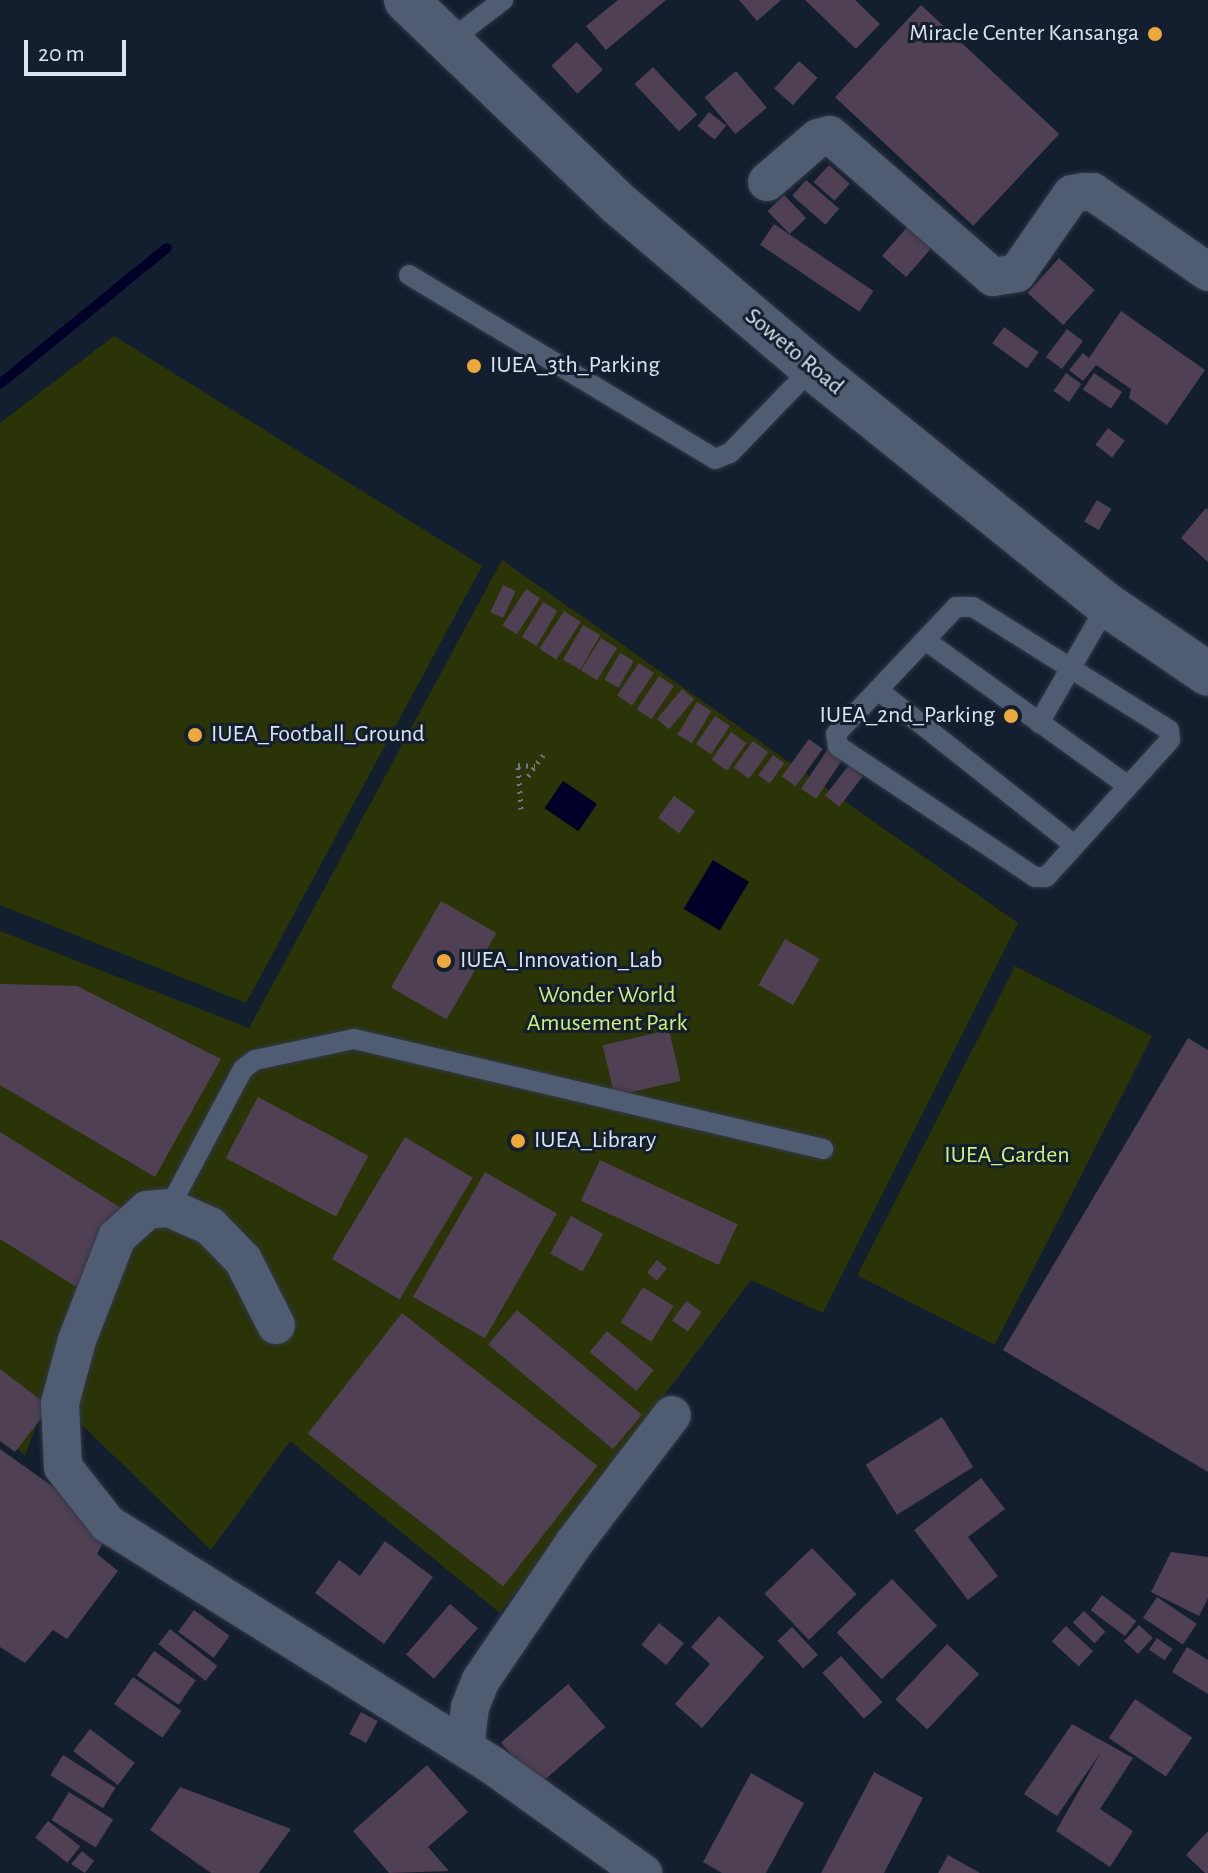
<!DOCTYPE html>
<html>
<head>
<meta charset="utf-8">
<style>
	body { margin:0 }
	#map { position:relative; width:1208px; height:1873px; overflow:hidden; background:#131e2f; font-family:"Alegreya Sans",sans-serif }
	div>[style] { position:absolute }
	.green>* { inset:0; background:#2a3406; transform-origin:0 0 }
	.water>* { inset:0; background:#000029; transform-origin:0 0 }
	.stream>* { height:10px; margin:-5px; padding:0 5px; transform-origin:5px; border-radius:5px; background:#000029 }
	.building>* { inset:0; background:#504054; transform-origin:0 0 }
	.path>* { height:5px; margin-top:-2.5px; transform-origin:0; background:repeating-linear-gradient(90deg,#6f7887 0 2px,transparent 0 8px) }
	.roads { filter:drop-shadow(0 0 2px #323847) drop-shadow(0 0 2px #323847) }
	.service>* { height:20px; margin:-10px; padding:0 10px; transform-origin:10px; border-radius:10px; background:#505c71 }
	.minor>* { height:38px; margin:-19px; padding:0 19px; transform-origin:19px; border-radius:19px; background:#505c71 }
	.tertiary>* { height:44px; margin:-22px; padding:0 22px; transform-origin:22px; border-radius:22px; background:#505c71 }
	.dots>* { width:22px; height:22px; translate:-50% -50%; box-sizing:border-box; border:4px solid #131e2f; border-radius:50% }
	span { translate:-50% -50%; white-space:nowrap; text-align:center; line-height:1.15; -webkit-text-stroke:6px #131e2f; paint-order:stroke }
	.poi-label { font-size:24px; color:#dce4f0 }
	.right { translate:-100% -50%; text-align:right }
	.left { translate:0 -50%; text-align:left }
	.street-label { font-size:24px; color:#dce4f0 }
	.park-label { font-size:24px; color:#d3f076 }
	.scale { position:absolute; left:24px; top:40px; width:102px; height:36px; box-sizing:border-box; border:4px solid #dce4f0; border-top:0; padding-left:10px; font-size:24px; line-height:28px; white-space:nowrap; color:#dce4f0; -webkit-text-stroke:6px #131e2f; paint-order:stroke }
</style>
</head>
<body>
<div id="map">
	<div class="green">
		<div style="clip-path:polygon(114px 336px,482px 566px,246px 1003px,0 905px,0 423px)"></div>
		<div style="clip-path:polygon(502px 560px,1018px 923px,823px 1313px,751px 1280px,500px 1613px,290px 1441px,211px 1550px,48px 1392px,25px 1456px,0 1431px,0 931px,249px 1028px)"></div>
		<div style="left:1015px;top:966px;width:154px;height:347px;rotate:27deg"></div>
	</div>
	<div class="water">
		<div style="left:563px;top:781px;width:41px;height:33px;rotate:34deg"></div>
		<div style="left:713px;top:860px;width:42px;height:57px;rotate:31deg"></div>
	</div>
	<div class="stream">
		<div style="left:0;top:384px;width:215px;rotate:-39.2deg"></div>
	</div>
	<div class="building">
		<div style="clip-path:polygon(618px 0,666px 0,606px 50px,586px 26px)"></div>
		<div style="clip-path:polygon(739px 0,781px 0,757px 21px)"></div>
		<div style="clip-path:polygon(805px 0,855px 0,880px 24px,856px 49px)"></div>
		<div style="left:921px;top:5px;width:189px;height:126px;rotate:43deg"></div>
		<div style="left:577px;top:42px;width:38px;height:35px;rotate:47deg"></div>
		<div style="left:799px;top:61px;width:25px;height:37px;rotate:42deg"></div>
		<div style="left:653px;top:67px;width:65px;height:25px;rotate:47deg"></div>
		<div style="left:736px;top:71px;width:48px;height:41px;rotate:50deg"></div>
		<div style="left:709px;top:112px;width:22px;height:18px;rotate:39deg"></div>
		<div style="left:829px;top:165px;width:28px;height:23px;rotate:42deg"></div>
		<div style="left:806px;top:180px;width:44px;height:21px;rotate:41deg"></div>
		<div style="left:784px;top:195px;width:32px;height:23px;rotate:46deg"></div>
		<div style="left:774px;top:224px;width:120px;height:25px;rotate:34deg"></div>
		<div style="left:909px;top:225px;width:32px;height:41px;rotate:41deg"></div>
		<div style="left:1059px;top:258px;width:48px;height:47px;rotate:42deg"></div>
		<div style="clip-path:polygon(1121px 311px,1205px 370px,1167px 425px,1129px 398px,1131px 389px,1096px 365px,1083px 381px,1069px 370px,1083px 353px,1089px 358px)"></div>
		<div style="left:1004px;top:327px;width:43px;height:20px;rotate:36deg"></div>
		<div style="left:1067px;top:329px;width:20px;height:35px;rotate:37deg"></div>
		<div style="left:1066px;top:373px;width:19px;height:22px;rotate:35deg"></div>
		<div style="left:1094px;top:373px;width:34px;height:20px;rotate:34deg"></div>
		<div style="left:1108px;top:428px;width:21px;height:21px;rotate:37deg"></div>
		<div style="left:1097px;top:500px;width:17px;height:25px;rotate:31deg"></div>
		<div style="clip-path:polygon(1206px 508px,1208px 510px,1208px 562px,1181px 538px)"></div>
		<div style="left:503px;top:585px;width:14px;height:30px;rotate:25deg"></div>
		<div style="left:526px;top:589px;width:17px;height:43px;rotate:33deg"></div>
		<div style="left:543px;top:602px;width:17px;height:41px;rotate:31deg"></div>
		<div style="left:564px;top:611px;width:20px;height:45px;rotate:33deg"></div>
		<div style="left:583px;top:625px;width:20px;height:40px;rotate:30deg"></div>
		<div style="left:601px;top:638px;width:19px;height:38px;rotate:32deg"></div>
		<div style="left:620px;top:653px;width:16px;height:31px;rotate:30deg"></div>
		<div style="left:639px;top:663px;width:18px;height:39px;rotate:34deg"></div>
		<div style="left:659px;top:676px;width:18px;height:40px;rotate:34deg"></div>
		<div style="left:682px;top:689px;width:16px;height:39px;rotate:40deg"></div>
		<div style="left:697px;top:702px;width:17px;height:38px;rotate:31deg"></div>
		<div style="left:715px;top:716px;width:18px;height:34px;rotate:34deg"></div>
		<div style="left:731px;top:732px;width:19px;height:34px;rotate:35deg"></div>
		<div style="left:809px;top:739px;width:17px;height:46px;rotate:36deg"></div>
		<div style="left:753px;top:741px;width:19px;height:33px;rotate:36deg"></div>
		<div style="left:828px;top:749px;width:18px;height:48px;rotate:34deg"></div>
		<div style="left:773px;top:755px;width:14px;height:25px;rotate:36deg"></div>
		<div style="left:849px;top:765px;width:18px;height:39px;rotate:38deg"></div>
		<div style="left:674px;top:796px;width:26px;height:27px;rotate:36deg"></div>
		<div style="left:441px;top:901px;width:64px;height:100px;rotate:30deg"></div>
		<div style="left:785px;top:939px;width:40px;height:53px;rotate:30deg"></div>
		<div style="clip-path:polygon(0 984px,77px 986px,221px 1059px,155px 1177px,0 1085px)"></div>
		<div style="left:669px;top:1030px;width:52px;height:68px;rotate:77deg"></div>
		<div style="clip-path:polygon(1188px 1038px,1208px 1050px,1208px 1472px,1003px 1350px)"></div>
		<div style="left:258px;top:1097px;width:125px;height:69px;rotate:28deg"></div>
		<div style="clip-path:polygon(0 1132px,129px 1213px,81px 1290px,0 1239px)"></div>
		<div style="left:405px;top:1137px;width:79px;height:142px;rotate:31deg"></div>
		<div style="left:600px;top:1160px;width:152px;height:45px;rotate:25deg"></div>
		<div style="left:485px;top:1172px;width:83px;height:144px;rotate:30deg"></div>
		<div style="left:571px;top:1216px;width:37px;height:43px;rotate:29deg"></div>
		<div style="left:657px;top:1260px;width:13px;height:16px;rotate:39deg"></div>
		<div style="left:643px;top:1287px;width:36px;height:42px;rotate:32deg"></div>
		<div style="left:686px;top:1301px;width:19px;height:24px;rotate:35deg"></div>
		<div style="left:517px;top:1310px;width:163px;height:45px;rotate:40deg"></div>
		<div style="left:402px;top:1313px;width:248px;height:153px;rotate:38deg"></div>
		<div style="left:607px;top:1331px;width:61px;height:27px;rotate:40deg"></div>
		<div style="clip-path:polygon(0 1369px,50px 1407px,15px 1452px,0 1441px)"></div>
		<div style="left:942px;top:1417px;width:59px;height:90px;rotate:58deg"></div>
		<div style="clip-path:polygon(0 1449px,111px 1528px,97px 1554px,118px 1571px,67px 1639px,53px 1630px,25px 1663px,0 1647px)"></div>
		<div style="clip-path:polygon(981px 1478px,1005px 1509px,968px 1537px,998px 1576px,968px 1600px,914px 1530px)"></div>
		<div style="clip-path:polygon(385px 1541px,433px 1577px,384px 1644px,315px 1593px,339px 1560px,360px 1576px)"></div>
		<div style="left:812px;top:1548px;width:64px;height:66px;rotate:46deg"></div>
		<div style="clip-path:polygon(1171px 1552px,1208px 1557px,1208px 1598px,1199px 1616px,1151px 1592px)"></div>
		<div style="left:892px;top:1579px;width:65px;height:77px;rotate:46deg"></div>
		<div style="left:1102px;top:1595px;width:43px;height:19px;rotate:37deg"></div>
		<div style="left:1157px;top:1597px;width:48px;height:25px;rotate:34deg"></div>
		<div style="left:450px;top:1604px;width:37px;height:67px;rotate:41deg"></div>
		<div style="left:194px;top:1610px;width:44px;height:27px;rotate:36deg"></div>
		<div style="left:1084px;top:1611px;width:30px;height:16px;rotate:44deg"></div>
		<div style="clip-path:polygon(719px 1616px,764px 1657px,702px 1728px,675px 1704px,710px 1664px,691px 1647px)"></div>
		<div style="left:659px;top:1623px;width:32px;height:28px;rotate:39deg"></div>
		<div style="left:1139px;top:1625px;width:19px;height:22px;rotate:43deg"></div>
		<div style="left:1066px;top:1626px;width:37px;height:21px;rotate:43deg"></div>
		<div style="left:792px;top:1627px;width:38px;height:20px;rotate:47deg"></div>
		<div style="left:170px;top:1629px;width:60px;height:19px;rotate:38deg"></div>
		<div style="left:1157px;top:1638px;width:19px;height:14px;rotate:35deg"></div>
		<div style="left:947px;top:1644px;width:44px;height:76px;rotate:43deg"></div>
		<div style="clip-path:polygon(1187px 1647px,1208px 1660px,1208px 1694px,1172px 1672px)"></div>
		<div style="left:154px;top:1651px;width:51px;height:30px;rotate:35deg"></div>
		<div style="left:841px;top:1656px;width:62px;height:25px;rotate:48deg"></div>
		<div style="left:133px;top:1677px;width:59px;height:33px;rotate:35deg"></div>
		<div style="left:568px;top:1684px;width:57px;height:89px;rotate:49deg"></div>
		<div style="left:1135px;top:1699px;width:69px;height:47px;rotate:34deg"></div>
		<div style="left:361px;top:1712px;width:19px;height:25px;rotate:28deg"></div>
		<div style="clip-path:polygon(1072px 1724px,1133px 1758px,1100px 1809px,1133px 1831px,1110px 1867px,1056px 1831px,1101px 1752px,1057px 1816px,1024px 1794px)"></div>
		<div style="left:90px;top:1729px;width:56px;height:28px;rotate:37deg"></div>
		<div style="left:63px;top:1755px;width:62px;height:24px;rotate:32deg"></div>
		<div style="clip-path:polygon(427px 1765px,468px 1812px,428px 1847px,449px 1871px,389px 1873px,353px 1831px)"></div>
		<div style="clip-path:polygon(874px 1772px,923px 1798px,884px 1873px,821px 1873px)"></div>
		<div style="clip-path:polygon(751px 1773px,804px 1803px,766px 1873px,722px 1873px,703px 1862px)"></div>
		<div style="clip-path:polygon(180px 1787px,291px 1829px,259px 1873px,211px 1873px,150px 1830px)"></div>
		<div style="left:69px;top:1792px;width:52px;height:33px;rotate:32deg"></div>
		<div style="left:48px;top:1821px;width:41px;height:21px;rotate:38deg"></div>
		<div style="clip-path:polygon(1208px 1831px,1208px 1873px,1205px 1873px,1186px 1855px)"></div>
		<div style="clip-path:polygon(82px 1851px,94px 1861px,85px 1873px,71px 1864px)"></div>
		<div style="clip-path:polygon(948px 1855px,980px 1873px,938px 1873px)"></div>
	</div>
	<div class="path">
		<div style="left:528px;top:776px;width:26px;rotate:-54deg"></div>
		<div style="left:521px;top:809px;width:44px;rotate:-93.9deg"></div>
		<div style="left:518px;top:765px;width:17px;rotate:3deg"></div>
	</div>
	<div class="roads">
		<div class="service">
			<div style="left:451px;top:40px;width:66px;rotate:-37.6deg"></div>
			<div style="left:409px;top:275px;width:357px;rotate:31deg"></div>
			<div style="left:715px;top:459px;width:16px;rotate:-22deg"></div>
			<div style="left:730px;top:453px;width:118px;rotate:-46deg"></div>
			<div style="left:956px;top:607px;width:17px"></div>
			<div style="left:973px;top:607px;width:231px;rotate:32.1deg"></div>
			<div style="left:1169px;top:730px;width:10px;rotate:84deg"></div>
			<div style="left:1170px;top:740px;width:185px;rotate:132.1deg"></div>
			<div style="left:1046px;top:877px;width:11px;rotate:180deg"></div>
			<div style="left:1035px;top:877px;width:237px;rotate:-146.4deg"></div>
			<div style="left:838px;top:746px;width:12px;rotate:-99deg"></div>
			<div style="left:836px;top:734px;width:175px;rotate:-46.6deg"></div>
			<div style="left:925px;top:640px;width:250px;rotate:35.7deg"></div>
			<div style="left:878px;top:690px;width:250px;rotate:38.3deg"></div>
			<div style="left:1039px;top:723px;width:136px;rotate:-60deg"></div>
			<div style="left:169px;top:1208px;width:157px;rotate:-62deg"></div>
			<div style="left:243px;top:1069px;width:15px;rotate:-37deg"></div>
			<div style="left:255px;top:1060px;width:101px;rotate:-12deg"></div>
			<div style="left:354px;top:1039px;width:482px;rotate:13.2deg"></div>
		</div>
		<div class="minor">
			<div style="left:767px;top:182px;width:67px;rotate:-40.8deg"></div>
			<div style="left:818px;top:138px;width:12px;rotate:-14deg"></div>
			<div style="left:830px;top:135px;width:216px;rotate:41.1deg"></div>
			<div style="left:993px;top:277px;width:24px;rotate:-9deg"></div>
			<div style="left:1017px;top:273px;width:96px;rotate:-55.2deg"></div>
			<div style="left:1072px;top:194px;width:12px;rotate:-9deg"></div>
			<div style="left:1084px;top:192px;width:9px"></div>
			<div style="left:1093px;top:192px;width:140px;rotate:34.8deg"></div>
			<div style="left:276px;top:1325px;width:73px;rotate:-116.9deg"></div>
			<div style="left:243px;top:1260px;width:47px;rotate:-134.1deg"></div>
			<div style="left:210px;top:1226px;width:45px;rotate:-156.3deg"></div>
			<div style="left:169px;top:1208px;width:22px;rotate:175deg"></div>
			<div style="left:147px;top:1210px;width:40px;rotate:138deg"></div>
			<div style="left:117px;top:1237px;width:110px;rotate:111.2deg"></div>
			<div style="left:77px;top:1340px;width:65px;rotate:105.1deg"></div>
			<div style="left:60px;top:1403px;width:64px;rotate:87.3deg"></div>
			<div style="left:63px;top:1467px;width:73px;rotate:51.7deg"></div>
			<div style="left:108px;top:1524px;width:453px;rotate:32.1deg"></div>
			<div style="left:492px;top:1765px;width:186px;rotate:35.6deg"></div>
			<div style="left:465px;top:1748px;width:41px;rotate:-83deg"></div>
			<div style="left:470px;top:1707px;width:29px;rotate:-68deg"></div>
			<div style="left:481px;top:1680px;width:166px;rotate:-55.8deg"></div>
			<div style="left:574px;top:1543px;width:161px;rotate:-52.6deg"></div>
		</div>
		<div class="tertiary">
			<div style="left:406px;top:0;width:296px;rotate:43.8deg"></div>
			<div style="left:620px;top:205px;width:252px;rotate:40.3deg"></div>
			<div style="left:812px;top:368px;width:378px;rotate:38.8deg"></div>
			<div style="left:1107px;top:605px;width:122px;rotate:34.3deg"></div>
		</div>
	</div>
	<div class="dots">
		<div style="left:1155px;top:34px;background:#eda83b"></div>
		<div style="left:474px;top:366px;background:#eda83b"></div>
		<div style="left:1011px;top:716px;background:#eda83b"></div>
		<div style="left:195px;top:735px;background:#eda83b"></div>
		<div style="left:444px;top:961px;background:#eda83b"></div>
		<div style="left:518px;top:1141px;background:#eda83b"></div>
	</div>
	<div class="poi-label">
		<span class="right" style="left:1139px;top:34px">Miracle Center Kansanga</span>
		<span class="left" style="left:490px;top:366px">IUEA_3th_Parking</span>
		<span class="right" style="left:995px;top:716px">IUEA_2nd_Parking</span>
		<span class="left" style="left:211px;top:735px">IUEA_Football_Ground</span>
		<span class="left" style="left:460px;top:961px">IUEA_Innovation_Lab</span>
		<span class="left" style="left:534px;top:1141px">IUEA_Library</span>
	</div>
	<div class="street-label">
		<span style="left:794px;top:352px;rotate:40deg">Soweto Road</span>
	</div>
	<div class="park-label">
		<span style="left:607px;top:1010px">Wonder World<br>Amusement Park</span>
		<span style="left:1007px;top:1156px">IUEA_Garden</span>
	</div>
	<div class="scale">20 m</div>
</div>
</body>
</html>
